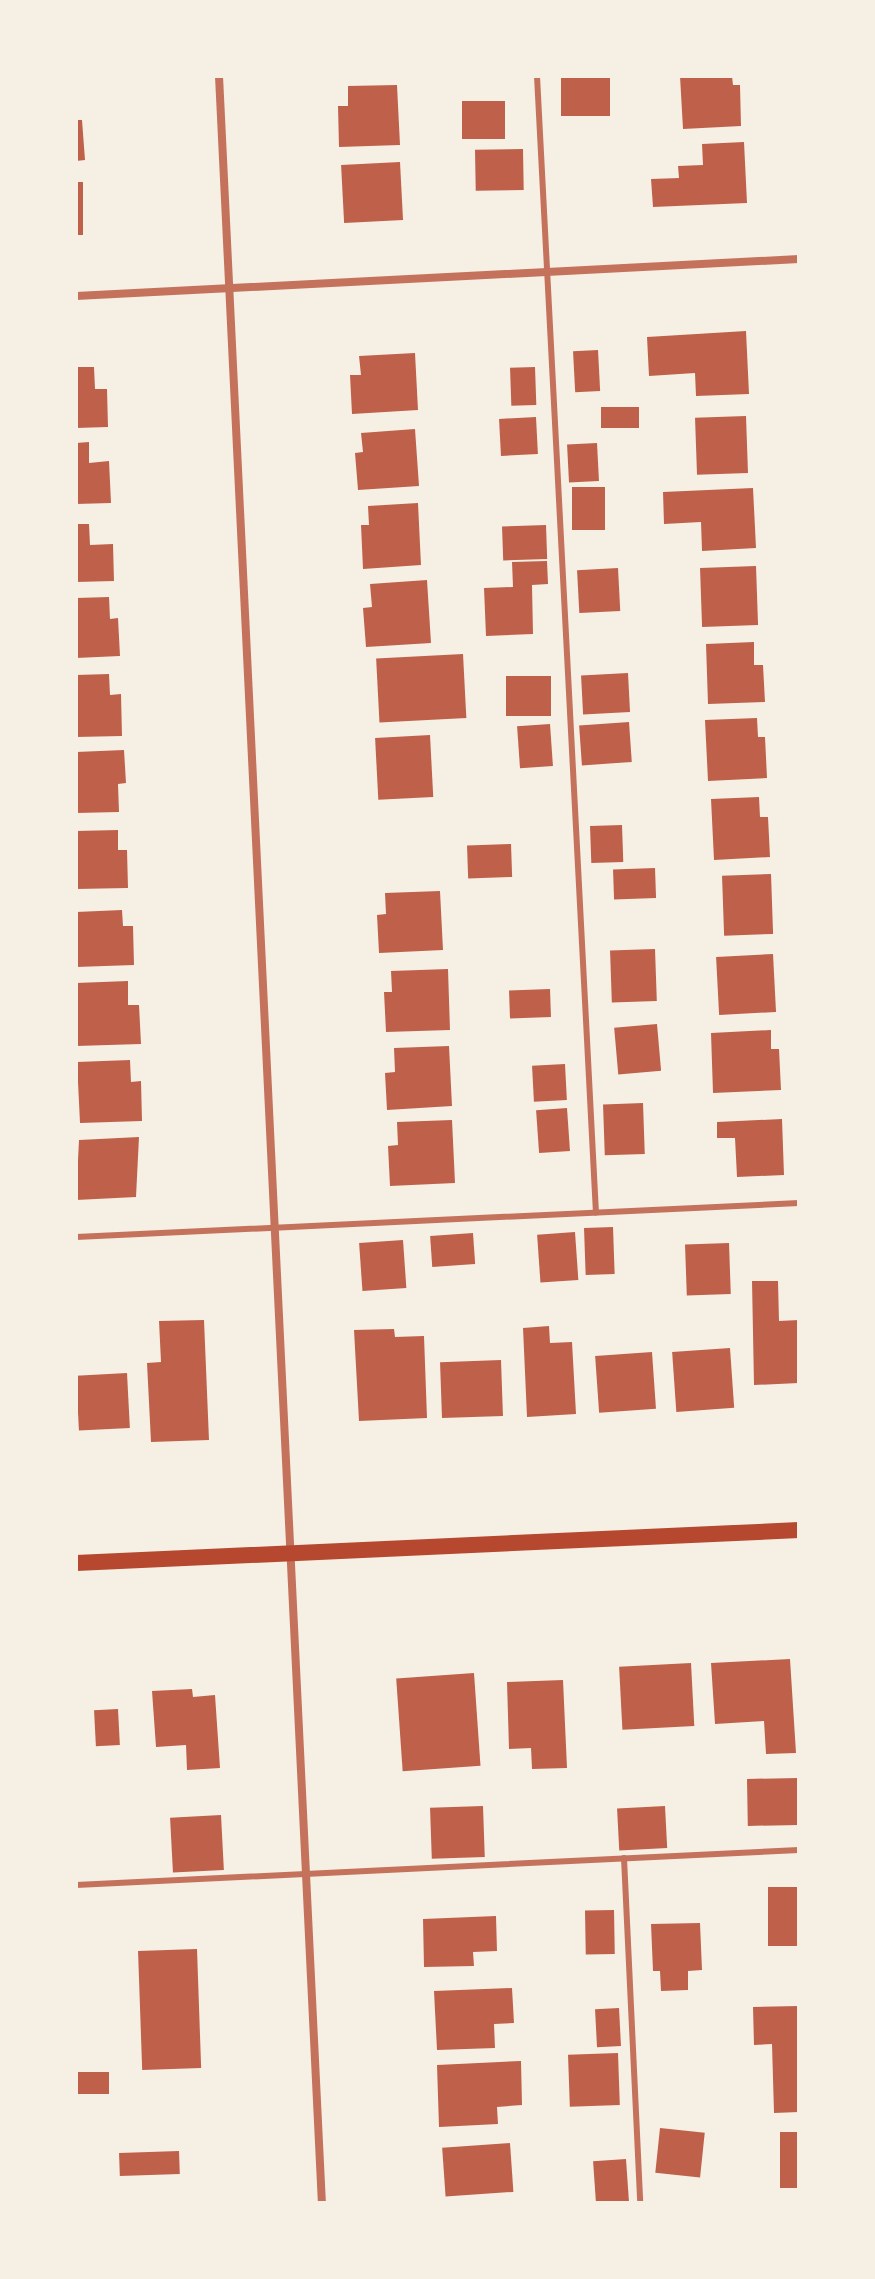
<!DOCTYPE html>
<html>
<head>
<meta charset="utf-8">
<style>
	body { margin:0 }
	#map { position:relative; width:875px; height:2279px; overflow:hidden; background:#f6efe4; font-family:"Archivo Narrow",sans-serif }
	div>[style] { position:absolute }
	.building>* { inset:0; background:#bf614a; transform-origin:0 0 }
	.service>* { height:6px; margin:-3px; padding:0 3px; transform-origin:3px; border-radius:3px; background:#c5725c }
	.minor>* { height:8px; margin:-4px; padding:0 4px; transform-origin:4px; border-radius:4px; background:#c5725c }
	.secondary>* { height:16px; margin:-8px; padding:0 8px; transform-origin:8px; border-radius:8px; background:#b5482f }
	span { translate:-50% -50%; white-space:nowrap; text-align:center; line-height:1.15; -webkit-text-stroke:7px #f6efe4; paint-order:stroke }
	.frame { position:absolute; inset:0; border:78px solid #f6efe4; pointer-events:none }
</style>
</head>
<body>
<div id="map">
	<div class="building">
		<div style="left:561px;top:76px;width:49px;height:40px"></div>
		<div style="clip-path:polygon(680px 76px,732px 76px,733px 85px,740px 85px,741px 126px,683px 129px)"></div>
		<div style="clip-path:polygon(397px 85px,400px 145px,339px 147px,338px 106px,348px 106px,348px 86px)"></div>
		<div style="left:462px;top:101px;width:43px;height:38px"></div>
		<div style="clip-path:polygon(76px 120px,82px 120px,85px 160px,76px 161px)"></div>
		<div style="clip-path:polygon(744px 142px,747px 203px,653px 207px,651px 179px,679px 178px,678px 166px,703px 165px,702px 144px)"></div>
		<div style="left:523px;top:149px;width:41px;height:48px;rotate:89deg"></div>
		<div style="left:400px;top:162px;width:58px;height:59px;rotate:87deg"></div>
		<div style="left:76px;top:182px;width:7px;height:53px"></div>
		<div style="clip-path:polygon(746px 331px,749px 394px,696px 396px,695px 373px,649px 376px,647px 337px)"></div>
		<div style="left:598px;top:350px;width:41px;height:25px;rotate:87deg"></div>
		<div style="clip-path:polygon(415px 353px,418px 410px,352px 414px,350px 375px,361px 375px,359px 356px)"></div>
		<div style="clip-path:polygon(76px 367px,94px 367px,95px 389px,107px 389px,108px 427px,76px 428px)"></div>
		<div style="left:535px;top:367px;width:38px;height:25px;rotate:88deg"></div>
		<div style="left:601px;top:407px;width:38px;height:21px"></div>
		<div style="left:746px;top:416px;width:57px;height:51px;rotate:88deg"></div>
		<div style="left:536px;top:417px;width:37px;height:37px;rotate:87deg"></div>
		<div style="clip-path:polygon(415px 429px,419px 486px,358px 490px,355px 453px,363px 452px,361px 433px)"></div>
		<div style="clip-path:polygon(89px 442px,89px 463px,109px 461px,111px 503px,76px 504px,76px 443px)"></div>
		<div style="left:597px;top:443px;width:38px;height:30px;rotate:87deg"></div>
		<div style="left:572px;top:487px;width:33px;height:43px"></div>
		<div style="clip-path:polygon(753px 488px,756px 548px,702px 551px,701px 522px,664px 524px,663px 492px)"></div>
		<div style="clip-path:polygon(418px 503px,421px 565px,363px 569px,361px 525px,369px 525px,368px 506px)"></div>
		<div style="clip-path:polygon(76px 524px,89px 524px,90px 545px,113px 544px,114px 581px,76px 582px)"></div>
		<div style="left:546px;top:525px;width:34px;height:44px;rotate:88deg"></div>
		<div style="clip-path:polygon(547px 561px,548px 584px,532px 585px,533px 634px,486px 636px,484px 588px,513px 587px,512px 562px)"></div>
		<div style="left:756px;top:566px;width:59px;height:56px;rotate:88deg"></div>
		<div style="left:618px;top:568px;width:43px;height:41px;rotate:87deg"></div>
		<div style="clip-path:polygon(427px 580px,431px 643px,366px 647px,363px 608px,372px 607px,370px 584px)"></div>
		<div style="clip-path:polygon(109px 597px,110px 619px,118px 618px,120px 656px,76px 658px,76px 598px)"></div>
		<div style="clip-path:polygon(754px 642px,754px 665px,763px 665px,765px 702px,708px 704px,706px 644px)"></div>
		<div style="left:463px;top:654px;width:64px;height:87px;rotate:87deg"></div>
		<div style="left:628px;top:673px;width:39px;height:47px;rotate:87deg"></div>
		<div style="clip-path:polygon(109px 674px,110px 695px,121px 694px,122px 736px,76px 737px,76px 675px)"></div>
		<div style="left:506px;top:676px;width:45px;height:40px"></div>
		<div style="clip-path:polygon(757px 718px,758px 737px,765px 737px,767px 778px,708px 781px,705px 720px)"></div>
		<div style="left:629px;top:722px;width:40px;height:50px;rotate:86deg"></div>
		<div style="left:550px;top:724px;width:42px;height:33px;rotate:86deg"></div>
		<div style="left:430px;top:735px;width:62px;height:55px;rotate:87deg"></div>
		<div style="clip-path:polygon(124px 750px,126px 783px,118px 784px,119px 812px,76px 813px,76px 752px)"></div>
		<div style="clip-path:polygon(759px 797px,760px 817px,768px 817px,770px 857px,714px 860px,711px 799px)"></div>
		<div style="left:622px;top:825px;width:37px;height:32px;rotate:88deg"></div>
		<div style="clip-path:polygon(118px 830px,118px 850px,127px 850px,128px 888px,76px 889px,76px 831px)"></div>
		<div style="left:511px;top:844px;width:33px;height:44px;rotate:88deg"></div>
		<div style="left:655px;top:868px;width:30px;height:42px;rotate:88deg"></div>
		<div style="left:771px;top:874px;width:60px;height:49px;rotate:88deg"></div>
		<div style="clip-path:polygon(440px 891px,443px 950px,379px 953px,377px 915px,386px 914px,385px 893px)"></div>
		<div style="clip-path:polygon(122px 910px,123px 926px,133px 926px,134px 965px,76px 967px,76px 912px)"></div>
		<div style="left:655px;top:949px;width:52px;height:45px;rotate:88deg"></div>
		<div style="left:773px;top:954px;width:58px;height:57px;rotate:87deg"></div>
		<div style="clip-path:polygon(448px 969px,450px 1030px,386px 1032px,384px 992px,392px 992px,391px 971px)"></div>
		<div style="clip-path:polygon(128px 981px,128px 1005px,139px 1005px,141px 1044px,76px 1046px,76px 983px)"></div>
		<div style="left:550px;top:989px;width:28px;height:41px;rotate:88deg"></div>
		<div style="left:657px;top:1024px;width:47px;height:43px;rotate:85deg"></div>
		<div style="clip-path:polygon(771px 1030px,771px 1049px,779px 1049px,781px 1090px,713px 1093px,711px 1033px)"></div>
		<div style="clip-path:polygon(449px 1046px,452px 1106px,387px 1110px,385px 1073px,395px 1072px,394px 1048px)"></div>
		<div style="clip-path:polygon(130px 1060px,131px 1082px,141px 1081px,142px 1121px,80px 1123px,77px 1062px)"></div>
		<div style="left:565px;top:1064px;width:36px;height:33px;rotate:87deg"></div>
		<div style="left:643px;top:1103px;width:51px;height:40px;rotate:88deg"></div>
		<div style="left:567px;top:1108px;width:43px;height:31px;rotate:86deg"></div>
		<div style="clip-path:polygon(782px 1119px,784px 1175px,737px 1177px,735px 1138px,717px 1138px,717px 1122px)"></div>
		<div style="clip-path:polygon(452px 1120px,455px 1183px,390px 1186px,388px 1146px,398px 1145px,397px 1122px)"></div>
		<div style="clip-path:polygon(139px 1137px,136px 1197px,76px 1200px,79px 1140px)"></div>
		<div style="left:613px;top:1227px;width:47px;height:29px;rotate:88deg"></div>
		<div style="left:575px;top:1232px;width:48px;height:38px;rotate:86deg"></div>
		<div style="left:473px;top:1233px;width:31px;height:43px;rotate:86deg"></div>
		<div style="left:403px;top:1240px;width:48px;height:44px;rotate:86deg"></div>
		<div style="left:729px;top:1243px;width:51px;height:44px;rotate:88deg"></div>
		<div style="clip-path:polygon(752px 1281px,778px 1281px,779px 1321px,799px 1320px,799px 1383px,754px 1385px)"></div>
		<div style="clip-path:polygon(204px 1320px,209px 1440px,151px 1442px,147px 1363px,161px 1362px,159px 1321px)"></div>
		<div style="clip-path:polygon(549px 1326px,550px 1343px,572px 1342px,576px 1414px,527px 1417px,523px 1328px)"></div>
		<div style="clip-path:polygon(394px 1329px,395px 1337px,424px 1336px,427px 1418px,359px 1421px,354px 1330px)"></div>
		<div style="left:730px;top:1348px;width:60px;height:58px;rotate:86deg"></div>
		<div style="left:652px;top:1352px;width:57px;height:57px;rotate:86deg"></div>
		<div style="left:501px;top:1360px;width:56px;height:61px;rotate:88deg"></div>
		<div style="left:127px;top:1373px;width:55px;height:51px;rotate:87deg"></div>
		<div style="clip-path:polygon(790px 1659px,796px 1753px,766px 1754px,764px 1721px,715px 1724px,711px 1663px)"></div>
		<div style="left:691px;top:1663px;width:63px;height:72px;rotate:87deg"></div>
		<div style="left:474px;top:1673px;width:93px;height:78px;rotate:86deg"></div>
		<div style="clip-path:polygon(563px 1680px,567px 1768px,532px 1769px,531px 1748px,509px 1749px,507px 1682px)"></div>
		<div style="clip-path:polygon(192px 1689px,193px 1697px,215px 1695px,220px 1768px,187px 1770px,186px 1745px,156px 1747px,152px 1691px)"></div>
		<div style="left:118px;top:1709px;width:36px;height:24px;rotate:87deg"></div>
		<div style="left:798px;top:1778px;width:47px;height:51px;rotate:89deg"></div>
		<div style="left:483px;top:1806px;width:51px;height:53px;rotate:88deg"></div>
		<div style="left:665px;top:1806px;width:42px;height:48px;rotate:87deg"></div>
		<div style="left:221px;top:1815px;width:55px;height:51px;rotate:87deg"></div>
		<div style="left:799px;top:1887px;width:59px;height:31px;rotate:90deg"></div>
		<div style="left:614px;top:1910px;width:44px;height:29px;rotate:89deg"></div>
		<div style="clip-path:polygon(496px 1916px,497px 1951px,473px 1952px,474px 1966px,424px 1967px,423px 1919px)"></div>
		<div style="clip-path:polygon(700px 1923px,702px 1970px,688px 1971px,688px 1990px,661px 1991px,660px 1971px,653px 1971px,651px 1924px)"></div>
		<div style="left:197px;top:1949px;width:119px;height:59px;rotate:88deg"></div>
		<div style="clip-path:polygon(512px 1988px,514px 2023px,494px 2024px,495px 2048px,437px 2050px,434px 1991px)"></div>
		<div style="clip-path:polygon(799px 2006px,799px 2112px,774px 2113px,772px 2044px,754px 2045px,753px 2007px)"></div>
		<div style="left:619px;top:2008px;width:38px;height:24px;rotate:87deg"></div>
		<div style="left:618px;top:2053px;width:52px;height:50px;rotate:88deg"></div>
		<div style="clip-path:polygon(521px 2061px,522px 2105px,497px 2107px,498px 2124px,439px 2127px,437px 2065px)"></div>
		<div style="left:109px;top:2072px;width:22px;height:33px;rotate:90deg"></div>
		<div style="left:660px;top:2128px;width:45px;height:45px;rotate:6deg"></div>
		<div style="left:780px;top:2132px;width:19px;height:56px"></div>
		<div style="left:510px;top:2143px;width:49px;height:68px;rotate:86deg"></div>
		<div style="left:179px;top:2151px;width:23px;height:60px;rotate:88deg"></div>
		<div style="left:626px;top:2159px;width:42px;height:33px;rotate:86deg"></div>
	</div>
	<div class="service">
		<div style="left:537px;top:76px;width:1138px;rotate:87.03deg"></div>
		<div style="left:76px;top:1237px;width:724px;rotate:-2.69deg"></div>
		<div style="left:624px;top:1858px;width:345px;rotate:87.3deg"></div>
		<div style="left:76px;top:1885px;width:724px;rotate:-2.77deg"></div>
	</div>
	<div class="minor">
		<div style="left:219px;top:76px;width:2129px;rotate:87.23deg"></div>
		<div style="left:76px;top:296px;width:724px;rotate:-2.93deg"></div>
	</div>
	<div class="secondary">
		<div style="left:76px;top:1563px;width:724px;rotate:-2.61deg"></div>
	</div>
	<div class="frame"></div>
</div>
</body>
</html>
